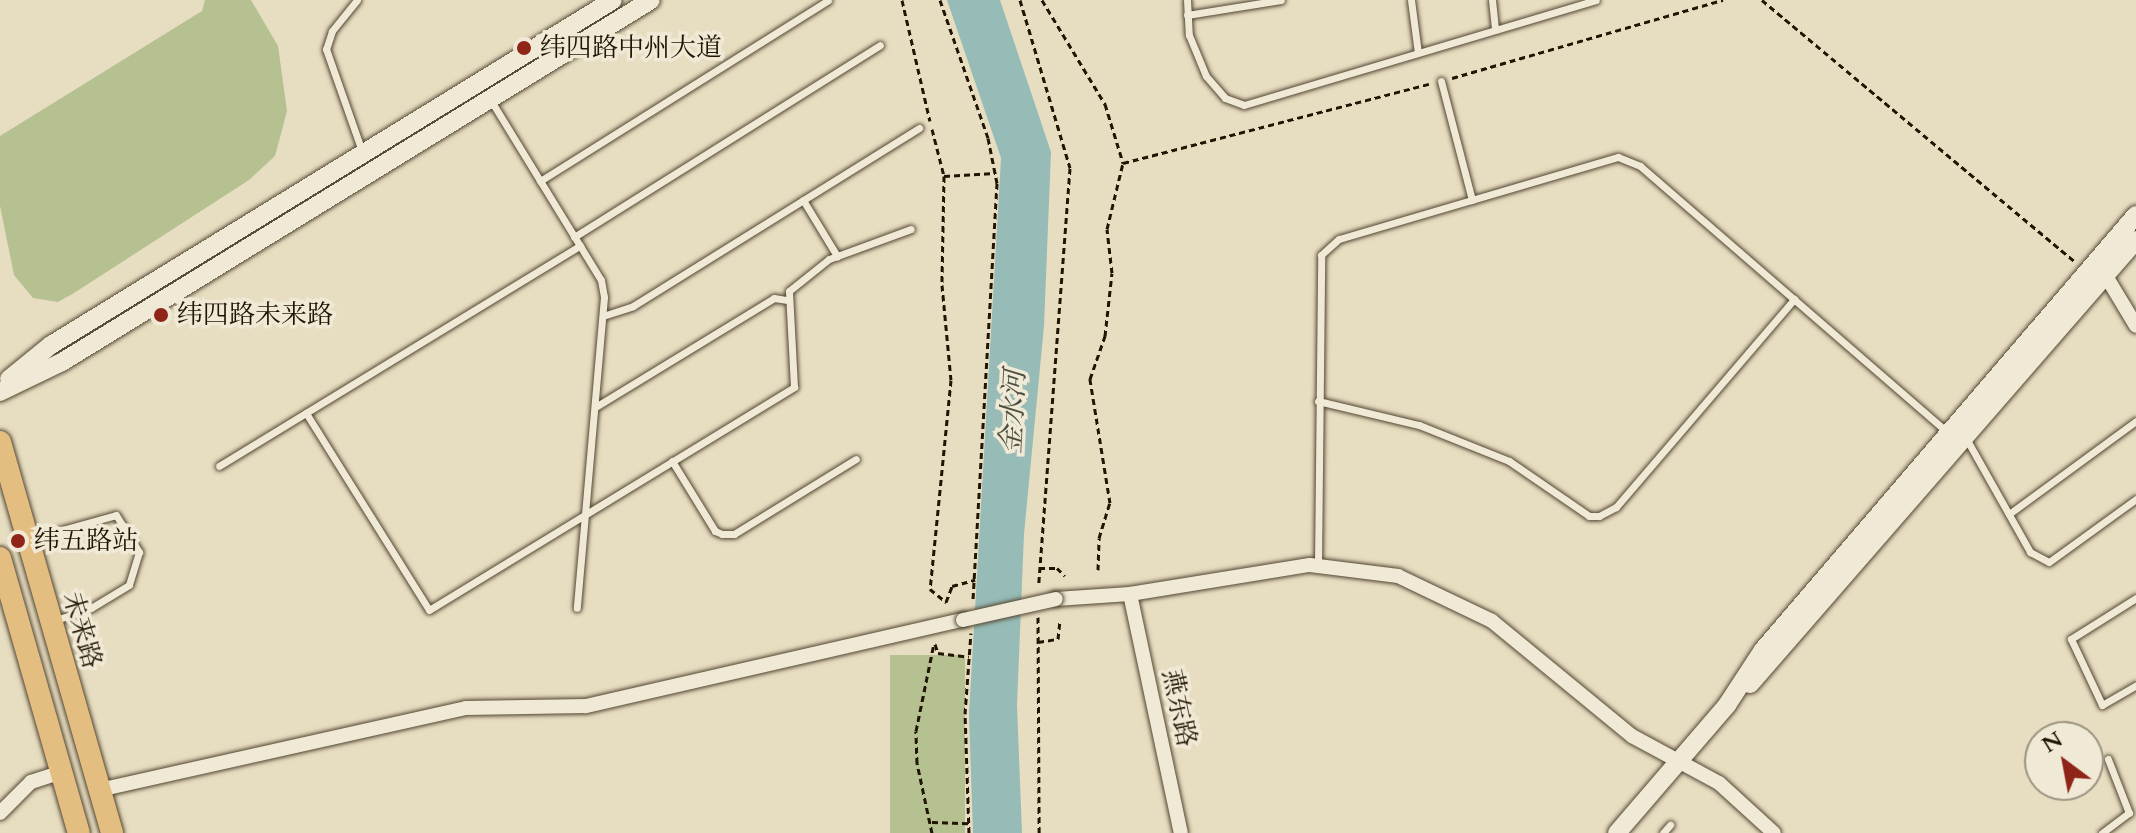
<!DOCTYPE html>
<html>
<head>
<meta charset="utf-8">
<style>
	body { margin:0 }
	#map { position:relative; width:2136px; height:833px; overflow:hidden; background:#e7ddc0; font-family:Cardo,"Noto Serif SC",serif }
	div>[style] { position:absolute }
	.green>* { inset:0; background:#b6c192; transform-origin:0 0 }
	.water>* { inset:0; background:#97bbb7 }
	.path>* { height:3px; margin-top:-1.5px; transform-origin:0; background:repeating-linear-gradient(90deg,#211402 0 6px,transparent 0 10px) }
	.roads { filter:drop-shadow(0 0 2px #524632) drop-shadow(0 0 2px #524632) }
	.service>* { height:7px; margin:-3.5px; padding:0 3.5px; transform-origin:3.5px; border-radius:3.5px; background:#efe9d6 }
	.minor>* { height:14px; margin:-7px; padding:0 7px; transform-origin:7px; border-radius:7px; background:#efe9d6 }
	.tertiary>* { height:18px; margin:-9px; padding:0 9px; transform-origin:9px; border-radius:9px; background:#efe9d6 }
	.primary>* { height:22px; margin:-11px; padding:0 11px; transform-origin:11px; border-radius:11px; background:#e4be80 }
	.bridges { filter:drop-shadow(0 0 2px #524632) drop-shadow(0 0 2px #524632) }
	.minor-bridge>* { height:14px; margin:-7px; padding:0 7px; transform-origin:7px; border-radius:7px; background:#efe9d6 }
	.dots>* { width:22px; height:22px; translate:-50% -50%; box-sizing:border-box; border:4px solid #efe9d6; border-radius:50% }
	span { translate:-50% -50%; white-space:nowrap; text-align:center; line-height:1.15; -webkit-text-stroke:7px #efe9d6; paint-order:stroke }
	.poi-label { font-size:26px; color:#211402 }
	.left { translate:0 -50%; text-align:left }
	.street-label { font-size:26px; color:#211402 }
	.water-label { font-size:28px; color:#4a4e41; font-style:italic }
	.north { position:absolute; left:2024px; top:721px; width:80px; height:80px; box-sizing:border-box; background:#efe9d6; border:2px solid #9d9481; border-radius:50%; rotate:328deg; font-size:22px; font-weight:700; line-height:32px; text-align:center; color:#211402 }
	.north::after { content:''; display:block; margin:auto; width:28px; height:36px; background:#8f2418; clip-path:polygon(50% 0,100% 100%,50% 72%,0 100%) }
</style>
</head>
<body>
<div id="map">
	<div class="green">
		<div style="clip-path:polygon(205px 0,251px 0,278px 46px,287px 111px,275px 156px,249px 180px,74px 293px,58px 302px,33px 298px,14px 275px,0 206px,0 136px,202px 11px)"></div>
		<div style="left:965px;top:655px;width:178px;height:75px;rotate:90deg"></div>
	</div>
	<div class="water">
		<div style="clip-path:polygon(947px 0,1000px 0,1051px 152px,1044px 326px,1024px 534px,1017px 705px,1022px 833px,973px 833px,969px 714px,1001px 158px)"></div>
	</div>
	<div class="path">
		<div style="left:902px;top:0;width:124px;rotate:77deg"></div>
		<div style="left:940px;top:0;width:146px;rotate:70.8deg"></div>
		<div style="left:988px;top:138px;width:46px;rotate:78.7deg"></div>
		<div style="left:997px;top:183px;width:420px;rotate:93.3deg"></div>
		<div style="left:1020px;top:0;width:175px;rotate:73.4deg"></div>
		<div style="left:1070px;top:168px;width:418px;rotate:94.3deg"></div>
		<div style="left:1042px;top:0;width:122px;rotate:58.8deg"></div>
		<div style="left:1105px;top:104px;width:62px;rotate:73deg"></div>
		<div style="left:1123px;top:163px;width:316px;rotate:-14.5deg"></div>
		<div style="left:1762px;top:0;width:408px;rotate:39.9deg"></div>
		<div style="left:1452px;top:78px;width:282px;rotate:-16.1deg"></div>
		<div style="left:932px;top:129px;width:49px;rotate:75.7deg"></div>
		<div style="left:944px;top:176px;width:109px;rotate:91.1deg"></div>
		<div style="left:942px;top:285px;width:95px;rotate:84.6deg"></div>
		<div style="left:951px;top:380px;width:210px;rotate:95.7deg"></div>
		<div style="left:930px;top:589px;width:21px;rotate:39deg"></div>
		<div style="left:946px;top:602px;width:17px;rotate:-69deg"></div>
		<div style="left:952px;top:586px;width:24px;rotate:-15deg"></div>
		<div style="left:944px;top:176px;width:51px;rotate:-3.4deg"></div>
		<div style="left:1039px;top:568px;width:18px"></div>
		<div style="left:1057px;top:568px;width:11px;rotate:45deg"></div>
		<div style="left:1098px;top:570px;width:32px;rotate:-88deg"></div>
		<div style="left:1099px;top:538px;width:37px;rotate:-73deg"></div>
		<div style="left:1110px;top:503px;width:126px;rotate:-99.2deg"></div>
		<div style="left:1090px;top:379px;width:46px;rotate:-70.8deg"></div>
		<div style="left:1105px;top:336px;width:63px;rotate:-83.7deg"></div>
		<div style="left:1112px;top:273px;width:44px;rotate:-96.5deg"></div>
		<div style="left:1107px;top:229px;width:68px;rotate:-76.4deg"></div>
		<div style="left:1038px;top:617px;width:216px;rotate:89.7deg"></div>
		<div style="left:1038px;top:642px;width:20px;rotate:-9deg"></div>
		<div style="left:1058px;top:639px;width:18px;rotate:-84deg"></div>
		<div style="left:935px;top:644px;width:9px;rotate:72deg"></div>
		<div style="left:938px;top:653px;width:31px;rotate:7deg"></div>
		<div style="left:932px;top:822px;width:36px;rotate:2deg"></div>
		<div style="left:932px;top:833px;width:72px;rotate:-102.1deg"></div>
		<div style="left:917px;top:763px;width:32px;rotate:-92deg"></div>
		<div style="left:916px;top:731px;width:90px;rotate:-78.4deg"></div>
		<div style="left:969px;top:833px;width:119px;rotate:-91.9deg"></div>
		<div style="left:965px;top:714px;width:81px;rotate:-85.8deg"></div>
	</div>
	<div class="roads">
		<div class="service">
			<div style="left:357px;top:0;width:40px;rotate:129deg"></div>
			<div style="left:332px;top:31px;width:19px;rotate:108deg"></div>
			<div style="left:326px;top:49px;width:108px;rotate:70.6deg"></div>
			<div style="left:1187px;top:0;width:35px;rotate:87deg"></div>
			<div style="left:1189px;top:35px;width:44px;rotate:67.5deg"></div>
			<div style="left:1206px;top:76px;width:29px;rotate:49deg"></div>
			<div style="left:1225px;top:98px;width:20px;rotate:20deg"></div>
			<div style="left:1244px;top:105px;width:367px;rotate:-16.6deg"></div>
			<div style="left:1411px;top:0;width:53px;rotate:82.5deg"></div>
			<div style="left:1492px;top:0;width:30px;rotate:84deg"></div>
			<div style="left:1187px;top:15px;width:95px;rotate:-9.1deg"></div>
			<div style="left:1441px;top:81px;width:123px;rotate:75.4deg"></div>
			<div style="left:490px;top:99px;width:212px;rotate:58.5deg"></div>
			<div style="left:601px;top:280px;width:17px;rotate:80deg"></div>
			<div style="left:604px;top:297px;width:312px;rotate:95deg"></div>
			<div style="left:540px;top:181px;width:340px;rotate:-32.1deg"></div>
			<div style="left:803px;top:200px;width:66px;rotate:58.7deg"></div>
			<div style="left:574px;top:237px;width:361px;rotate:-32.1deg"></div>
			<div style="left:606px;top:315px;width:28px;rotate:-18deg"></div>
			<div style="left:633px;top:306px;width:337px;rotate:-31.9deg"></div>
			<div style="left:1318px;top:401px;width:104px;rotate:13.4deg"></div>
			<div style="left:1419px;top:425px;width:97px;rotate:21.8deg"></div>
			<div style="left:1509px;top:461px;width:97px;rotate:34.5deg"></div>
			<div style="left:1589px;top:516px;width:10px"></div>
			<div style="left:1599px;top:516px;width:19px;rotate:-28deg"></div>
			<div style="left:1616px;top:507px;width:274px;rotate:-49.4deg"></div>
			<div style="left:597px;top:406px;width:207px;rotate:-31.4deg"></div>
			<div style="left:774px;top:298px;width:12px;rotate:9deg"></div>
			<div style="left:306px;top:413px;width:232px;rotate:58deg"></div>
			<div style="left:429px;top:610px;width:428px;rotate:-31.4deg"></div>
			<div style="left:794px;top:387px;width:96px;rotate:-93deg"></div>
			<div style="left:789px;top:291px;width:51px;rotate:-38.7deg"></div>
			<div style="left:829px;top:259px;width:87px;rotate:-20.1deg"></div>
			<div style="left:1967px;top:440px;width:129px;rotate:60.6deg"></div>
			<div style="left:2030px;top:552px;width:21px;rotate:28deg"></div>
			<div style="left:2049px;top:562px;width:107px;rotate:-35.9deg"></div>
			<div style="left:672px;top:461px;width:82px;rotate:58.4deg"></div>
			<div style="left:715px;top:531px;width:8px;rotate:23deg"></div>
			<div style="left:722px;top:534px;width:12px"></div>
			<div style="left:734px;top:534px;width:143px;rotate:-31.6deg"></div>
			<div style="left:219px;top:466px;width:423px;rotate:-31.4deg"></div>
			<div style="left:2009px;top:514px;width:157px;rotate:-36.2deg"></div>
			<div style="left:33px;top:538px;width:86px;rotate:-15.5deg"></div>
			<div style="left:116px;top:515px;width:44px;rotate:58.1deg"></div>
			<div style="left:139px;top:552px;width:34px;rotate:107deg"></div>
			<div style="left:129px;top:585px;width:44px;rotate:148.8deg"></div>
			<div style="left:91px;top:608px;width:40px;rotate:161.1deg"></div>
			<div style="left:1318px;top:565px;width:310px;rotate:-89.4deg"></div>
			<div style="left:1321px;top:255px;width:24px;rotate:-42deg"></div>
			<div style="left:1339px;top:239px;width:291px;rotate:-16.4deg"></div>
			<div style="left:1618px;top:157px;width:24px;rotate:22deg"></div>
			<div style="left:1640px;top:166px;width:408px;rotate:40.9deg"></div>
			<div style="left:2136px;top:598px;width:77px;rotate:147.8deg"></div>
			<div style="left:2071px;top:639px;width:73px;rotate:64.8deg"></div>
			<div style="left:2102px;top:705px;width:39px;rotate:-30deg"></div>
			<div style="left:1663px;top:833px;width:11px;rotate:-49deg"></div>
			<div style="left:2102px;top:833px;width:34px;rotate:-37deg"></div>
			<div style="left:2129px;top:813px;width:58px;rotate:-111.3deg"></div>
		</div>
		<div class="minor">
			<div style="left:2106px;top:276px;width:58px;rotate:59deg"></div>
			<div style="left:1130px;top:594px;width:244px;rotate:78deg"></div>
			<div style="left:1056px;top:599px;width:74px;rotate:-3.9deg"></div>
			<div style="left:1130px;top:594px;width:182px;rotate:-9.2deg"></div>
			<div style="left:1310px;top:565px;width:89px;rotate:7.1deg"></div>
			<div style="left:1398px;top:576px;width:104px;rotate:25.6deg"></div>
			<div style="left:1492px;top:621px;width:181px;rotate:39.4deg"></div>
			<div style="left:1632px;top:736px;width:99px;rotate:28.4deg"></div>
			<div style="left:1719px;top:783px;width:74px;rotate:42.3deg"></div>
			<div style="left:99px;top:790px;width:376px;rotate:-12.6deg"></div>
			<div style="left:466px;top:708px;width:120px;rotate:-1deg"></div>
			<div style="left:586px;top:706px;width:387px;rotate:-12.9deg"></div>
			<div style="left:0;top:813px;width:44px;rotate:-45deg"></div>
			<div style="left:31px;top:782px;width:32px;rotate:-18deg"></div>
		</div>
		<div class="tertiary">
			<div style="left:9px;top:379px;width:54px;rotate:-39deg"></div>
			<div style="left:51px;top:345px;width:659px;rotate:-31.54deg"></div>
			<div style="left:0;top:392px;width:69px;rotate:-25.8deg"></div>
			<div style="left:62px;top:362px;width:691px;rotate:-31.57deg"></div>
			<div style="left:1750px;top:684px;width:588px;rotate:-49deg"></div>
			<div style="left:1617px;top:833px;width:169px;rotate:-49.3deg"></div>
			<div style="left:1727px;top:705px;width:66px;rotate:-56.8deg"></div>
			<div style="left:1763px;top:650px;width:573px;rotate:-49.39deg"></div>
		</div>
		<div class="primary">
			<div style="left:0;top:442px;width:407px;rotate:74deg"></div>
			<div style="left:0;top:558px;width:286px;rotate:74deg"></div>
		</div>
	</div>
	<div class="bridges">
		<div class="minor-bridge">
			<div style="left:963px;top:620px;width:95px;rotate:-12.7deg"></div>
		</div>
	</div>
	<div class="dots">
		<div style="left:524px;top:48px;background:#8f2418"></div>
		<div style="left:161px;top:315px;background:#8f2418"></div>
		<div style="left:18px;top:541px;background:#8f2418"></div>
	</div>
	<div class="poi-label">
		<span class="left" style="left:540px;top:48px">纬四路中州大道</span>
		<span class="left" style="left:177px;top:315px">纬四路未来路</span>
		<span class="left" style="left:34px;top:541px">纬五路站</span>
	</div>
	<div class="street-label">
		<span style="left:82px;top:630px;rotate:74deg">未来路</span>
		<span style="left:1179px;top:708px;rotate:78deg">燕东路</span>
	</div>
	<div class="water-label">
		<span style="left:1013px;top:412px;rotate:-87deg">金水河</span>
	</div>
	<div class="north">N</div>
</div>
</body>
</html>
